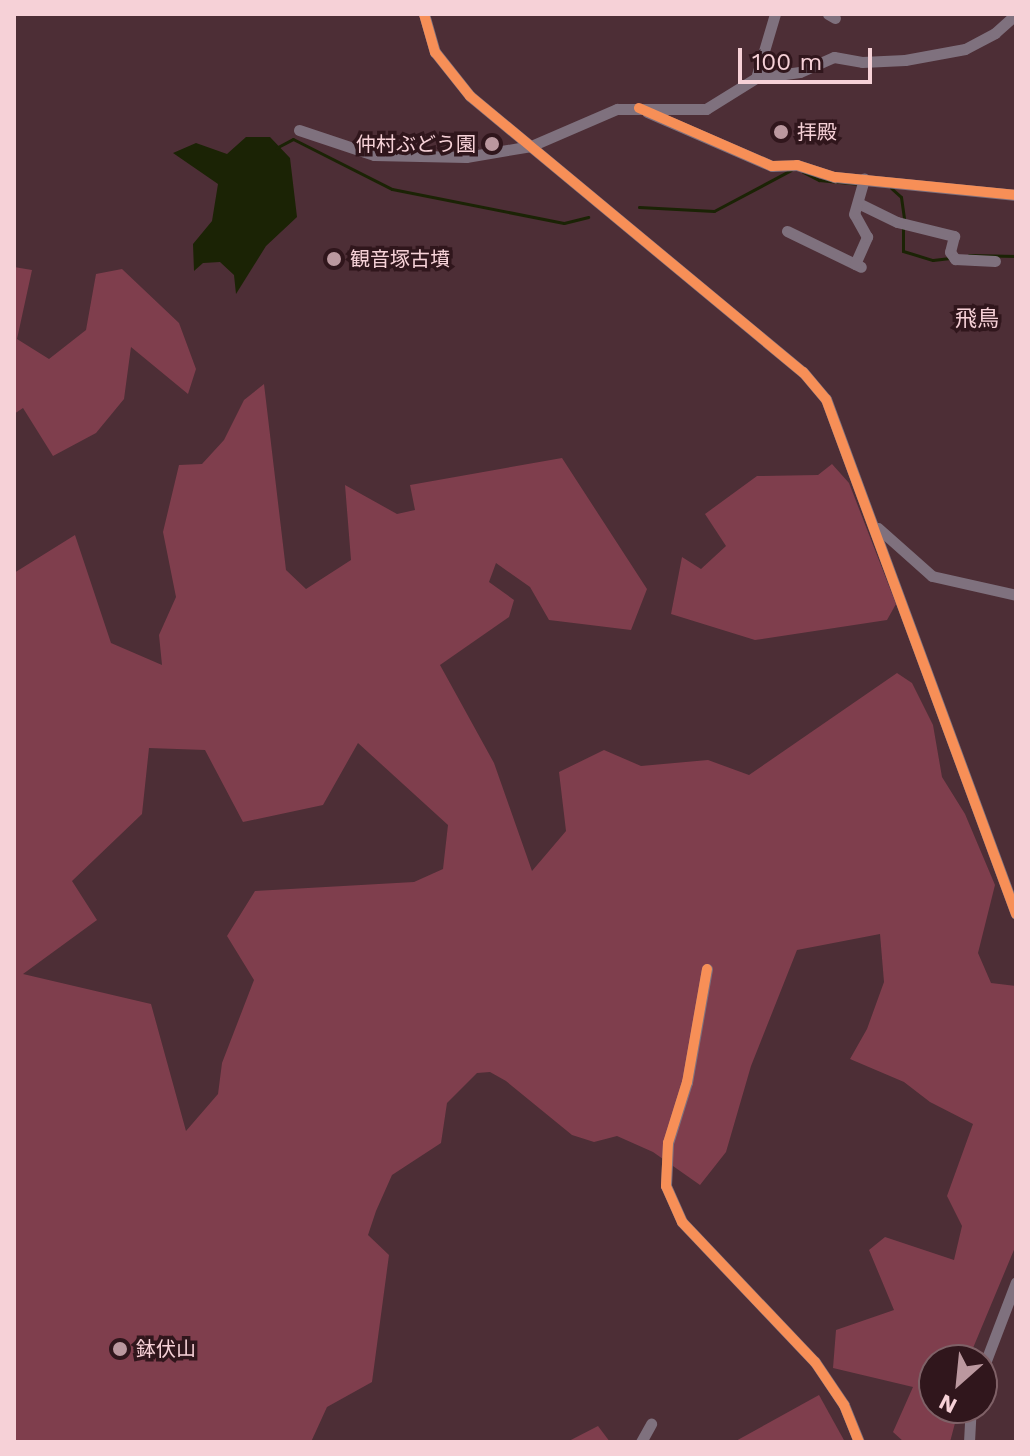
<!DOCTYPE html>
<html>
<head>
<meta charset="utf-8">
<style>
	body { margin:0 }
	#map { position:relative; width:1030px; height:1456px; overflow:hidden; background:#4d2e36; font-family:"Work Sans","Noto Sans JP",sans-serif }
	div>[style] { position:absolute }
	.green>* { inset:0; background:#7f3e4d }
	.water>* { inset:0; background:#1b2305 }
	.stream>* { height:3px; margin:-1.5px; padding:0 1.5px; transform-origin:1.5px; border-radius:1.5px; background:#1b2305 }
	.minor>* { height:11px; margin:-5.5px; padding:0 5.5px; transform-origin:5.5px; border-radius:5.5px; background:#7f717e }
	.cycleway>* { height:10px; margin:-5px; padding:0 5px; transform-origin:5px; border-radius:5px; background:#f78f57 }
	.dots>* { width:22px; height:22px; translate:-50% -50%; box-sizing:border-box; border:4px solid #30161c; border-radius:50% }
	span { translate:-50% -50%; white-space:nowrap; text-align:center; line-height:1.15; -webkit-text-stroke:7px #30161c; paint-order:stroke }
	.poi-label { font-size:20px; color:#f6d1d7 }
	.left { translate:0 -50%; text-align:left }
	.right { translate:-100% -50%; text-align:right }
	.neighbourhood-label { font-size:22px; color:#f6d1d7 }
	.frame { position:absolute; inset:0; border:16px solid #f6d1d7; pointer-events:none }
	.north { position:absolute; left:918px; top:1344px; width:80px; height:80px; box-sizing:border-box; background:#30161c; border:2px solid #7f6167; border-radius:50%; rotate:207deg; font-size:22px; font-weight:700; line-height:32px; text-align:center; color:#f6d1d7 }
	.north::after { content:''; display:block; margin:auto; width:28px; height:36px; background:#bb989f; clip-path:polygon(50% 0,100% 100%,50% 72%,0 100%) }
	.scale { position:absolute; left:738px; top:48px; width:134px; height:36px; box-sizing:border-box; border:4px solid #f6d1d7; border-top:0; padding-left:10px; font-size:24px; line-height:28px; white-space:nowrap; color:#f6d1d7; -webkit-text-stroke:6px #30161c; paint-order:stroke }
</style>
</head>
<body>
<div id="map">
	<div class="green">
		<div style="clip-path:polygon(14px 267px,32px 270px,17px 339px,49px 359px,86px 330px,96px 274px,122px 269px,179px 323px,196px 369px,188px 394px,131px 347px,124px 399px,96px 433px,53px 456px,23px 408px,14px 414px)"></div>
		<div style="clip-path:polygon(evenodd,264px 384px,286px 570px,306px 589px,351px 560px,345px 485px,397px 514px,415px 510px,410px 485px,562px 458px,647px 589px,631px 630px,549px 620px,530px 587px,496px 563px,489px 582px,514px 600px,509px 617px,440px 665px,494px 763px,532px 871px,566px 831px,559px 772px,604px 750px,641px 766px,708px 760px,749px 775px,897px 673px,912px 683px,933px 725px,942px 777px,965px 814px,995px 885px,978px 953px,991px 983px,1016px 986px,1016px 1245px,968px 1360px,934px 1360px,934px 1408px,959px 1408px,950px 1442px,904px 1442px,893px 1432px,913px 1387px,833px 1368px,836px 1330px,894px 1310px,869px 1250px,885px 1237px,954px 1260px,962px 1226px,947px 1196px,973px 1124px,930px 1102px,904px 1082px,850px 1059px,867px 1029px,884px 982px,880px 934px,797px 950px,751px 1066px,726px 1152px,700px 1185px,653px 1152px,617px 1136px,594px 1142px,572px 1135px,506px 1081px,490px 1072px,477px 1073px,447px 1103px,441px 1143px,392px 1175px,376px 1211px,368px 1235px,389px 1255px,372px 1382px,327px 1407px,311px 1442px,14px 1442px,14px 573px,75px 535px,111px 643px,162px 665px,159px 635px,176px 597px,163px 532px,179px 465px,202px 464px,224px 440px,244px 400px,264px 384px,358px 743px,448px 825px,443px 869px,414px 882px,255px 891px,227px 936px,254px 980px,222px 1063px,218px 1094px,186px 1131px,151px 1004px,23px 974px,97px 920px,72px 881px,142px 814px,149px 748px,205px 750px,243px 822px,323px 805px,358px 743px)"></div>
		<div style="clip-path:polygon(832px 464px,849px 483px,896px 604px,887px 620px,755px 640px,671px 614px,682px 557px,701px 569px,726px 546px,705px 514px,757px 476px,818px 475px)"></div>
		<div style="clip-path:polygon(819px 1395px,845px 1442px,734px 1442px)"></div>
		<div style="clip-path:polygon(598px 1426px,610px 1442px,567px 1442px)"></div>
	</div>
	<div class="water">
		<div style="clip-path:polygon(246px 137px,270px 137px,290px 158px,297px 217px,266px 246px,236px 294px,234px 275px,220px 262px,203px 263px,194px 271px,193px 244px,212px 221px,218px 184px,173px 153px,196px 143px,227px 154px)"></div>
	</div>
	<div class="stream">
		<div style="left:276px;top:148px;width:19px;rotate:-28deg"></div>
		<div style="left:293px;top:139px;width:111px;rotate:26.8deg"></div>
		<div style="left:392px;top:189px;width:175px;rotate:11.2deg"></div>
		<div style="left:564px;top:223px;width:25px;rotate:-14deg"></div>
		<div style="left:803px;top:172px;width:18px;rotate:27deg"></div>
		<div style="left:819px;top:180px;width:41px;rotate:5.6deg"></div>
		<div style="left:891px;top:188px;width:13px;rotate:42deg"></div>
		<div style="left:901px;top:197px;width:22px;rotate:82deg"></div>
		<div style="left:639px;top:207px;width:75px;rotate:3.1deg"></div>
		<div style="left:714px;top:211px;width:87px;rotate:-28deg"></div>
		<div style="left:903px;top:227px;width:24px;rotate:90deg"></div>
		<div style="left:903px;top:251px;width:31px;rotate:17deg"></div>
		<div style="left:933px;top:260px;width:17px;rotate:-7deg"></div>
		<div style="left:969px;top:255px;width:47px;rotate:1.2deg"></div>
	</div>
	<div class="minor">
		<div style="left:424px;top:14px;width:40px;rotate:74deg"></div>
		<div style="left:435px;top:52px;width:56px;rotate:51.5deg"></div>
		<div style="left:470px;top:96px;width:433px;rotate:39.7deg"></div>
		<div style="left:803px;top:372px;width:35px;rotate:50deg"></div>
		<div style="left:826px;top:399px;width:549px;rotate:69.75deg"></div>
		<div style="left:828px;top:14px;width:8px;rotate:30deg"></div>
		<div style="left:756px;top:78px;width:44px;rotate:-7.8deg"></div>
		<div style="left:800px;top:72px;width:37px;rotate:-24deg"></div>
		<div style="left:834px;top:57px;width:28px;rotate:10deg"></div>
		<div style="left:862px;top:62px;width:43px;rotate:-2.7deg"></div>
		<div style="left:905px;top:60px;width:61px;rotate:-10.4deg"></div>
		<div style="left:965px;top:49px;width:34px;rotate:-28deg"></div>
		<div style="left:995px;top:33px;width:28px;rotate:-42deg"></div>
		<div style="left:647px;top:112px;width:136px;rotate:23.4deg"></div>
		<div style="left:772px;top:166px;width:25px;rotate:-2deg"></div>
		<div style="left:797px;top:165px;width:40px;rotate:18deg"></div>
		<div style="left:835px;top:177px;width:182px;rotate:5.7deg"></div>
		<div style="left:299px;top:130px;width:79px;rotate:18.4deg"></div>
		<div style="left:374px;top:155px;width:92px;rotate:1.2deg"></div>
		<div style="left:466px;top:157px;width:66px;rotate:-9.6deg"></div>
		<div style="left:531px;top:146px;width:94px;rotate:-23.3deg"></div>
		<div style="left:617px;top:109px;width:89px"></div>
		<div style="left:706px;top:109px;width:59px;rotate:-31.8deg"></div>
		<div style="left:756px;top:78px;width:67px;rotate:-73.5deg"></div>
		<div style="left:858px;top:203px;width:43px;rotate:26deg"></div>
		<div style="left:897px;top:222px;width:59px;rotate:13.8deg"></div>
		<div style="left:954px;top:236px;width:16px;rotate:104deg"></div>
		<div style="left:950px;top:252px;width:9px;rotate:54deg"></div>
		<div style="left:955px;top:259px;width:40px;rotate:2.9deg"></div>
		<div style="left:787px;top:231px;width:82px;rotate:25.9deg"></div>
		<div style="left:855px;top:264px;width:30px;rotate:-66deg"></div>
		<div style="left:867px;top:237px;width:26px;rotate:-119deg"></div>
		<div style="left:854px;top:214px;width:37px;rotate:-74deg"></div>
		<div style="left:878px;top:528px;width:72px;rotate:41.6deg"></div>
		<div style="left:932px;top:576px;width:86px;rotate:12.7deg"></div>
		<div style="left:707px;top:969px;width:115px;rotate:100deg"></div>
		<div style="left:687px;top:1082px;width:64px;rotate:107.3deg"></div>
		<div style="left:668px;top:1143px;width:43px;rotate:92.7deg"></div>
		<div style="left:666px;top:1186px;width:39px;rotate:66deg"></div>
		<div style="left:682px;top:1222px;width:193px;rotate:46.5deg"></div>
		<div style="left:815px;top:1362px;width:52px;rotate:56deg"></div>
		<div style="left:844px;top:1405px;width:40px;rotate:68deg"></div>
		<div style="left:982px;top:1371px;width:95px;rotate:-69.1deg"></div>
		<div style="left:641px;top:1442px;width:21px;rotate:-61deg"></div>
		<div style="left:969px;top:1442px;width:34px;rotate:-87deg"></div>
	</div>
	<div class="cycleway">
		<div style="left:424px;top:14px;width:40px;rotate:74deg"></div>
		<div style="left:435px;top:52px;width:56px;rotate:51.5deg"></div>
		<div style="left:470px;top:96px;width:433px;rotate:39.7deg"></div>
		<div style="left:803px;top:372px;width:35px;rotate:50deg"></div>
		<div style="left:826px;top:399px;width:549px;rotate:69.75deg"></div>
		<div style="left:639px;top:108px;width:145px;rotate:23.6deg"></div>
		<div style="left:772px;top:166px;width:25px;rotate:-2deg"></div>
		<div style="left:797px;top:165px;width:40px;rotate:18deg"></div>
		<div style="left:835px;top:177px;width:182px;rotate:5.7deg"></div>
		<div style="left:707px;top:969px;width:115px;rotate:100deg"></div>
		<div style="left:687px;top:1082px;width:64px;rotate:107.3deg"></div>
		<div style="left:668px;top:1143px;width:43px;rotate:92.7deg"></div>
		<div style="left:666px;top:1186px;width:39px;rotate:66deg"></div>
		<div style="left:682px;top:1222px;width:193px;rotate:46.5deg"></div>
		<div style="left:815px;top:1362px;width:52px;rotate:56deg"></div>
		<div style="left:844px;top:1405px;width:40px;rotate:68deg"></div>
	</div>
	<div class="dots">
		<div style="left:781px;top:132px;background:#bb989f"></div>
		<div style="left:492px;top:144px;background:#bb989f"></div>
		<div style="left:334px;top:259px;background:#bb989f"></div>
		<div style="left:120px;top:1349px;background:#bb989f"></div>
	</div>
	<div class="poi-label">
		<span class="left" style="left:797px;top:132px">拝殿</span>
		<span class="right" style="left:476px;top:144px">仲村ぶどう園</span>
		<span class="left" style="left:350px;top:259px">観音塚古墳</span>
		<span class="left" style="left:136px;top:1349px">鉢伏山</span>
	</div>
	<div class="neighbourhood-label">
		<span style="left:977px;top:319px">飛鳥</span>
	</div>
	<div class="frame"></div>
	<div class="north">N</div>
	<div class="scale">100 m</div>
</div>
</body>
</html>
